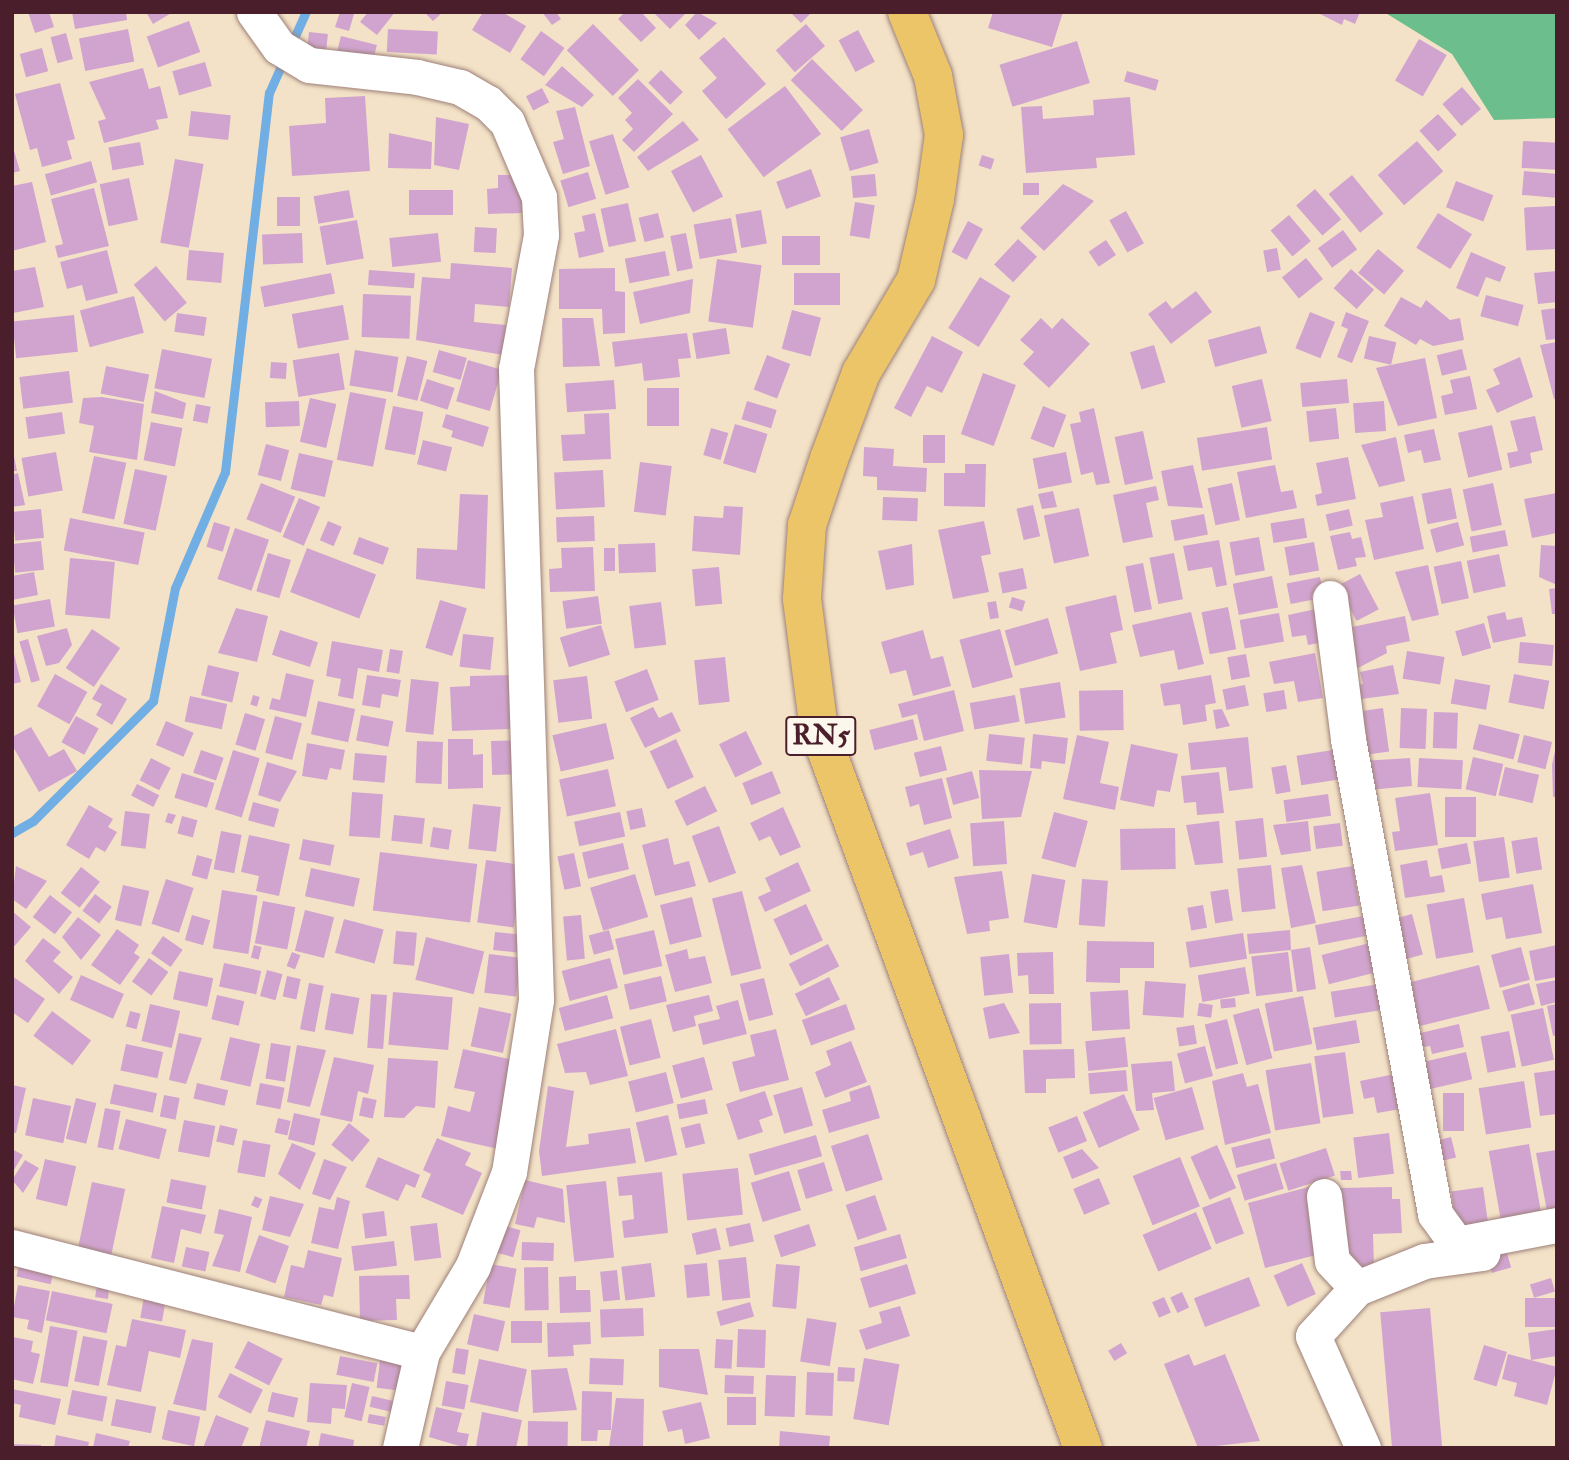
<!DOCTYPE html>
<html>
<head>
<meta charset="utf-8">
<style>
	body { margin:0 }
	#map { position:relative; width:1569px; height:1460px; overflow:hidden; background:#f3e2c7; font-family:"IM FELL Double Pica",serif }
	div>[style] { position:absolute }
	.forest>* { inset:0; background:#6cbf8c }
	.stream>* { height:9px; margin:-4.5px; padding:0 4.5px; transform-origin:4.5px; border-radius:4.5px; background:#71aee3 }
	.building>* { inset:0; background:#d1a4d0; transform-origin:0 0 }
	.roads { filter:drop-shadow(0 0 2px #9e8079) drop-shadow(0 0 2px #9e8079) }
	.minor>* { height:35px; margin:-17.5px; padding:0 17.5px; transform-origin:17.5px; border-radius:17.5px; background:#fff }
	.trunk>* { height:38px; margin:-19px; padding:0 19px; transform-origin:19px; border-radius:19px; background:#ecc569 }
	span { translate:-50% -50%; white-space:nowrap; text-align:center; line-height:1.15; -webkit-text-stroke:6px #fbf7ec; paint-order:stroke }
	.shield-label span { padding:2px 5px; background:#fbf7ec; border:2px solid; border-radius:5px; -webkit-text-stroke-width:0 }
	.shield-label { font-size:28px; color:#4a1f2b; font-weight:700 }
	.frame { position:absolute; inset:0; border:14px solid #4a1f2b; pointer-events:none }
</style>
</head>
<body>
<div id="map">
	<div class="forest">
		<div style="clip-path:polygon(1384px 12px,1557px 12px,1557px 118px,1494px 120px,1452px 54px)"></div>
	</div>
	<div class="stream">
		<div style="left:291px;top:45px;width:36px;rotate:-66deg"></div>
		<div style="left:12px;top:833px;width:24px;rotate:-30deg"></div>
		<div style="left:33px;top:821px;width:170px;rotate:-45deg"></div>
		<div style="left:153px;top:701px;width:115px;rotate:-79deg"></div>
		<div style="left:175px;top:588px;width:126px;rotate:-66.7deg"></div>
		<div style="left:225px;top:472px;width:382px;rotate:-83.4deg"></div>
		<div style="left:269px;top:93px;width:39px;rotate:-66deg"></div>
	</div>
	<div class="building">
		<div style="clip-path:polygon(28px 12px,49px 12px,54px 27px,35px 33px)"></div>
		<div style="clip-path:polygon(72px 12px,126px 12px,127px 20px,75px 29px)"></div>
		<div style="clip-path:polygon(146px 12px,173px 12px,153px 24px)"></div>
		<div style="clip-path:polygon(340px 12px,354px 14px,349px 31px,335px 27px)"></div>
		<div style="clip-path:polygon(368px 12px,395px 12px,377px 35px,360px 22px)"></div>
		<div style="clip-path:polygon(424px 12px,443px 12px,433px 21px)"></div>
		<div style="clip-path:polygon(483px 12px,502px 12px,526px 26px,510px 53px,472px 30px)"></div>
		<div style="clip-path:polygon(542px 12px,556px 12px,561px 19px,552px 25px)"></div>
		<div style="clip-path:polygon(625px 12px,641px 12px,656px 28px,641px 42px,618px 19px)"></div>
		<div style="clip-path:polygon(653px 12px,687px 12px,670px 29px)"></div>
		<div style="clip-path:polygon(697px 12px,717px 23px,699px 40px,685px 25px)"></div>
		<div style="clip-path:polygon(790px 12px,812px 12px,801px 23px)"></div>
		<div style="clip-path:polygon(993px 12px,1063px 12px,1052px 47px,988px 28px)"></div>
		<div style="clip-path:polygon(1316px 12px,1360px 12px,1355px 24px,1344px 19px,1342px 25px)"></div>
		<div style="left:189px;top:21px;width:33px;height:45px;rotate:70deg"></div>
		<div style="left:593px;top:24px;width:65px;height:37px;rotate:45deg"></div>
		<div style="left:806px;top:24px;width:29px;height:40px;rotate:49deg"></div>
		<div style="left:128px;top:29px;width:33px;height:50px;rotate:79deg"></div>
		<div style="left:388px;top:29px;width:50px;height:23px;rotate:3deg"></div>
		<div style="left:858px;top:30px;width:36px;height:22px;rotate:62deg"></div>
		<div style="left:541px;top:31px;width:29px;height:35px;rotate:36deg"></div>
		<div style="left:309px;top:32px;width:19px;height:22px;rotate:6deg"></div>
		<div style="left:66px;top:33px;width:27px;height:16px;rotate:75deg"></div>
		<div style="left:341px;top:36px;width:37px;height:23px;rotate:14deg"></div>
		<div style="clip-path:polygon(724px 37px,766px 84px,726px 119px,702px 91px,717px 78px,699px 58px)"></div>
		<div style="left:1419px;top:39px;width:32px;height:48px;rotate:30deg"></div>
		<div style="left:1077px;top:41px;width:44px;height:81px;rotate:73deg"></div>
		<div style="left:42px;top:48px;width:24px;height:23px;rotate:75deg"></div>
		<div style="left:812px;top:59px;width:72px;height:30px;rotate:45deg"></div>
		<div style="left:205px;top:62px;width:25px;height:34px;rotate:74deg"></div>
		<div style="clip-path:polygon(562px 66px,594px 95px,582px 107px,545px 85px)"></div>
		<div style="clip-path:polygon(143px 68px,149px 89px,160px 86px,168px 118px,156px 120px,159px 129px,104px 143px,98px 121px,106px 119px,89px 82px)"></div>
		<div style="left:661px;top:70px;width:31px;height:18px;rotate:45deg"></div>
		<div style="left:1127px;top:71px;width:33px;height:11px;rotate:16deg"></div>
		<div style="clip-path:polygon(638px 79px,673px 114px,634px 152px,622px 140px,633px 129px,625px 120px,632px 113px,618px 98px)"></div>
		<div style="clip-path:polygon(60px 83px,75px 139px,67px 141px,72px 159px,42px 167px,37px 148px,30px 150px,15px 94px)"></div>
		<div style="left:785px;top:86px;width:60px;height:72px;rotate:53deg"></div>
		<div style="left:1462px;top:87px;width:29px;height:26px;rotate:49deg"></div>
		<div style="left:542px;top:88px;width:16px;height:18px;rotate:63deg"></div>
		<div style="clip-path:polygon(365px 96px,370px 171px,292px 176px,289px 126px,326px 123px,325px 98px)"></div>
		<div style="clip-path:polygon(1130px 97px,1135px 155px,1096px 158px,1097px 168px,1026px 173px,1021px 107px,1042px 106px,1043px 119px,1094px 115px,1093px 100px)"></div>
		<div style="clip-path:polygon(575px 107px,590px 166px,563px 174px,553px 142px,564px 139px,556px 111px)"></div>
		<div style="left:191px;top:111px;width:40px;height:25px;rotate:6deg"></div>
		<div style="left:1438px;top:114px;width:28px;height:25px;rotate:48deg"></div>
		<div style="clip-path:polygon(436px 117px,469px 124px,459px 170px,434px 165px)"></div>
		<div style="clip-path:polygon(683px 121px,699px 140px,648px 171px,637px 157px)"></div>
		<div style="left:869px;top:129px;width:35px;height:30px;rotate:74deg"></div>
		<div style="clip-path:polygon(389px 133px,432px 142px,431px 169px,388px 168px)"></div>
		<div style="left:613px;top:134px;width:56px;height:25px;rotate:73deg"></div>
		<div style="left:1417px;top:141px;width:40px;height:52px;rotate:49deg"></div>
		<div style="left:1523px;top:141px;width:34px;height:27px;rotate:3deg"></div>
		<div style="left:140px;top:142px;width:23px;height:32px;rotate:80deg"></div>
		<div style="clip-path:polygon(12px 144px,20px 171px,12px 173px)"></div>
		<div style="left:701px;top:155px;width:47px;height:34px;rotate:62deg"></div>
		<div style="left:982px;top:155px;width:13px;height:11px;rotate:18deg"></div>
		<div style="left:175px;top:159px;width:29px;height:85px;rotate:10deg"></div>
		<div style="left:91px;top:161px;width:22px;height:48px;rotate:74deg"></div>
		<div style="left:811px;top:169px;width:29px;height:37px;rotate:70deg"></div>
		<div style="left:1524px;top:171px;width:33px;height:24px;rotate:5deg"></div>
		<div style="left:588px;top:172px;width:28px;height:29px;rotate:73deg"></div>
		<div style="left:875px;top:174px;width:22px;height:24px;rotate:85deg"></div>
		<div style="clip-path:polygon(498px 175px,522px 175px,522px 213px,488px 214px,487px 189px,498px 188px)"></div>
		<div style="left:1352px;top:175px;width:50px;height:30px;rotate:51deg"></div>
		<div style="left:129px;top:178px;width:43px;height:30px;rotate:78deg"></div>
		<div style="left:1456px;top:181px;width:40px;height:28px;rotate:21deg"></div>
		<div style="clip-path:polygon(32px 182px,46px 242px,12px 251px,12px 186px)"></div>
		<div style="left:1023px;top:183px;width:16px;height:12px"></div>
		<div style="clip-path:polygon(1063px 184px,1094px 201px,1044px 251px,1020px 228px)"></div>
		<div style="clip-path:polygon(94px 188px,109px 246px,58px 258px,55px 246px,63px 244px,51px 199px)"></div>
		<div style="left:1315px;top:189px;width:40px;height:25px;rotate:49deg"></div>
		<div style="left:349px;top:190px;width:28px;height:36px;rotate:80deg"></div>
		<div style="left:409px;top:190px;width:44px;height:25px"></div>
		<div style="left:277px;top:197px;width:23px;height:29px"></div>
		<div style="left:855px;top:202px;width:20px;height:34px;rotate:9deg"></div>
		<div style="left:628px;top:203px;width:39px;height:28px;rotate:78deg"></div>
		<div style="left:1555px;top:206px;width:43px;height:31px;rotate:87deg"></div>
		<div style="left:761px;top:210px;width:34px;height:26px;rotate:80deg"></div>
		<div style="left:1126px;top:211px;width:37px;height:19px;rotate:61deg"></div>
		<div style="clip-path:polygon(595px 213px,604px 252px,579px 258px,574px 233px,585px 231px,582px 216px)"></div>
		<div style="left:658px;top:213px;width:25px;height:20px;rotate:76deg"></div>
		<div style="left:1438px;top:213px;width:40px;height:41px;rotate:32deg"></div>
		<div style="left:1289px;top:215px;width:34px;height:24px;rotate:50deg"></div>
		<div style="left:731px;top:218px;width:35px;height:38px;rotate:80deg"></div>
		<div style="left:357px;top:220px;width:39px;height:38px;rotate:80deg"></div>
		<div style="left:968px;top:221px;width:17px;height:35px;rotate:28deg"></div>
		<div style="left:475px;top:227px;width:22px;height:25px;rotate:3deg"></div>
		<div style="left:1343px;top:230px;width:24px;height:31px;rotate:54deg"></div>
		<div style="left:302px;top:233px;width:30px;height:40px;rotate:88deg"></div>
		<div style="left:438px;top:233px;width:29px;height:49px;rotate:84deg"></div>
		<div style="left:686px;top:233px;width:36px;height:16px;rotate:79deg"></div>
		<div style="left:782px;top:236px;width:38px;height:29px"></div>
		<div style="left:1018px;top:239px;width:26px;height:35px;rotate:43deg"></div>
		<div style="left:1106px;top:240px;width:18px;height:21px;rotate:56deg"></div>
		<div style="left:1277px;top:248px;width:22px;height:14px;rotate:80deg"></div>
		<div style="left:1378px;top:249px;width:34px;height:31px;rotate:40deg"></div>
		<div style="clip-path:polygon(107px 250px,118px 293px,86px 301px,82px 285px,67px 289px,60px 262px)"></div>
		<div style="left:189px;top:250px;width:35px;height:30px;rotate:5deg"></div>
		<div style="left:665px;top:251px;width:25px;height:41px;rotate:79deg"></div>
		<div style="clip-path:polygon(1471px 252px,1506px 267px,1500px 282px,1486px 277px,1478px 297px,1456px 288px)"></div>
		<div style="left:1306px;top:258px;width:27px;height:31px;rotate:51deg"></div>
		<div style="left:717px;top:259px;width:45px;height:63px;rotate:8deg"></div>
		<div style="clip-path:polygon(451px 263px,512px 268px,509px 307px,475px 304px,474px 322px,506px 325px,503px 355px,416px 340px,422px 277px,450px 279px)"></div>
		<div style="left:156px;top:266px;width:48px;height:29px;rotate:50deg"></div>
		<div style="clip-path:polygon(35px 267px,44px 307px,13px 313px,12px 271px)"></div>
		<div style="clip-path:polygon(615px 268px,615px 291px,625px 292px,625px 333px,603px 334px,602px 309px,559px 309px,559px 269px)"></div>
		<div style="left:1351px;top:269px;width:31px;height:26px;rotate:42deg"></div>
		<div style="left:369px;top:270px;width:46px;height:15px;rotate:4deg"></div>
		<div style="clip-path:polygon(1557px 271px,1557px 302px,1538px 304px,1534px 273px)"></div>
		<div style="left:331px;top:273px;width:21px;height:72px;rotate:79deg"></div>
		<div style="left:794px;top:273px;width:46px;height:32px"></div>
		<div style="left:980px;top:277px;width:36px;height:60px;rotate:32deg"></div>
		<div style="clip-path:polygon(693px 279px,690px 313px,640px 324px,633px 292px)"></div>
		<div style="clip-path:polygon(1196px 291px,1212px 312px,1171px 344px,1148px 314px,1166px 301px,1172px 309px)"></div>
		<div style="left:363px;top:294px;width:48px;height:43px;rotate:2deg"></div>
		<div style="left:1486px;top:295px;width:39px;height:22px;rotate:15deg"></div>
		<div style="left:134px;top:296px;width:38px;height:56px;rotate:75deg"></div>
		<div style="clip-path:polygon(1401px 297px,1421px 308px,1426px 300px,1450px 320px,1460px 318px,1464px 340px,1433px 346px,1420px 339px,1416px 345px,1384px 326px)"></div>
		<div style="left:343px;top:305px;width:35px;height:52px;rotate:80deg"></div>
		<div style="clip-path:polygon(1557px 308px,1557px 339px,1546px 340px,1541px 310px)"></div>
		<div style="left:792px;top:310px;width:30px;height:40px;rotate:15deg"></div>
		<div style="left:1310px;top:312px;width:27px;height:39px;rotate:22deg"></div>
		<div style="clip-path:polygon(1346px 312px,1369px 321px,1352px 363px,1337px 357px,1348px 329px,1341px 326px)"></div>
		<div style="left:177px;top:313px;width:30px;height:19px;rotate:8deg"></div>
		<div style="left:74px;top:315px;width:37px;height:62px;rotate:84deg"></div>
		<div style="clip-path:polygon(562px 318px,593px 318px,600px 366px,563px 367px)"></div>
		<div style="clip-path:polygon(1041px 318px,1052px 329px,1062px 318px,1090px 344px,1049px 388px,1023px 364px,1034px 352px,1020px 340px)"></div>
		<div style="left:1260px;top:326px;width:28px;height:54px;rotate:75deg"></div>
		<div style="left:726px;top:328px;width:26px;height:34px;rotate:81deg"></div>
		<div style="clip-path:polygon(687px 333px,691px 358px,678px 359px,680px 377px,644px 381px,642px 363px,615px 367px,612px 342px)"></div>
		<div style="clip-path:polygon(932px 336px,963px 352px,942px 393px,927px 386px,911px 417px,894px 408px)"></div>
		<div style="left:1369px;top:336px;width:28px;height:23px;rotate:13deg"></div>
		<div style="clip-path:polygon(1557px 342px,1557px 399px,1554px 399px,1540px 345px)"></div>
		<div style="left:1154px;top:345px;width:39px;height:25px;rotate:73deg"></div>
		<div style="left:162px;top:349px;width:51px;height:40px;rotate:11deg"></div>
		<div style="left:1462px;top:349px;width:21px;height:26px;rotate:76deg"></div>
		<div style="left:355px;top:350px;width:44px;height:36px;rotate:9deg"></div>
		<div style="left:439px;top:350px;width:29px;height:23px;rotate:16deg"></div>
		<div style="left:339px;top:353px;width:37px;height:47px;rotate:81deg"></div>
		<div style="left:767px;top:355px;width:25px;height:37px;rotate:21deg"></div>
		<div style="left:407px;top:356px;width:21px;height:41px;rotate:14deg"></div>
		<div style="clip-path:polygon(1520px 357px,1533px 397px,1497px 413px,1486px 390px,1500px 384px,1493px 369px)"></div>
		<div style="clip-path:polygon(1425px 358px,1437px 418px,1398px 426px,1376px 368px)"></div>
		<div style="left:468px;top:360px;width:35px;height:43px;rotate:16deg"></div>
		<div style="left:271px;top:362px;width:16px;height:16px;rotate:4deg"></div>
		<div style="left:106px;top:366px;width:44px;height:28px;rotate:11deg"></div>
		<div style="left:69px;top:371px;width:32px;height:50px;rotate:83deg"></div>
		<div style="left:983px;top:373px;width:35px;height:65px;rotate:20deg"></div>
		<div style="clip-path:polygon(1470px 376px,1477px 409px,1445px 415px,1441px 396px,1453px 393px,1450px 380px)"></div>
		<div style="left:427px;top:379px;width:29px;height:23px;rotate:18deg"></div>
		<div style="left:1262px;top:379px;width:43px;height:31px;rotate:77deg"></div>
		<div style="left:1347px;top:379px;width:24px;height:47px;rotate:85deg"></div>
		<div style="left:614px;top:380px;width:29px;height:49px;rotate:86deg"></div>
		<div style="left:647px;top:388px;width:32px;height:38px"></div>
		<div style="clip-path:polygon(155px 391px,186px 403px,183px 419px,151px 413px)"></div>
		<div style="left:350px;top:392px;width:37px;height:69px;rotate:11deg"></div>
		<div style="clip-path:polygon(102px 397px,144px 404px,137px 460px,89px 452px,94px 426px,79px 423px,83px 398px)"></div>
		<div style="left:310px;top:398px;width:27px;height:45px;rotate:13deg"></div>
		<div style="left:299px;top:401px;width:25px;height:34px;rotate:88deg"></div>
		<div style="left:747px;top:401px;width:31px;height:19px;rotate:17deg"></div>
		<div style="left:1384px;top:401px;width:30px;height:31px;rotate:86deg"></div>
		<div style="left:196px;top:404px;width:15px;height:17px;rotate:11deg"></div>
		<div style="left:393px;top:406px;width:31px;height:44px;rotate:11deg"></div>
		<div style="left:1043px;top:406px;width:25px;height:35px;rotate:21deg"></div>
		<div style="clip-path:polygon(1094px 408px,1110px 483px,1096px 485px,1093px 472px,1081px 475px,1070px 424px,1081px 422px,1079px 412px)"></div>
		<div style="left:1336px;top:408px;width:31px;height:30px;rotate:84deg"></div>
		<div style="left:62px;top:412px;width:22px;height:37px;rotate:82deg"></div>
		<div style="clip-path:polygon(609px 413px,611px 459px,563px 461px,561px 435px,585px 434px,584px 414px)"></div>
		<div style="clip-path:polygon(446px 414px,489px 427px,483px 447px,451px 437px,453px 431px,442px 427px)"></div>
		<div style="clip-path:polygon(1535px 416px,1543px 450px,1530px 453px,1532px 463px,1510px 468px,1507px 453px,1518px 451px,1510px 421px)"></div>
		<div style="left:151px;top:422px;width:32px;height:39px;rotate:11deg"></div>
		<div style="left:735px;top:424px;width:34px;height:41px;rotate:17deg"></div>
		<div style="left:1492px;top:425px;width:46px;height:35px;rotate:77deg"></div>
		<div style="left:1267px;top:427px;width:33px;height:71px;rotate:81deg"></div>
		<div style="left:711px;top:428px;width:18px;height:28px;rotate:16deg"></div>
		<div style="clip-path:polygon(1434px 429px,1441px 460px,1424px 463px,1421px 450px,1408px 453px,1404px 435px)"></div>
		<div style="left:1143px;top:431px;width:49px;height:29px;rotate:78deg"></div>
		<div style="left:923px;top:435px;width:22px;height:28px"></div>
		<div style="clip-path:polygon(1396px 437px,1405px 481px,1379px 487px,1361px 445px)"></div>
		<div style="left:423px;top:440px;width:30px;height:25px;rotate:14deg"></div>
		<div style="left:266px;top:444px;width:24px;height:32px;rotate:15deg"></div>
		<div style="clip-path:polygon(12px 446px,17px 471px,12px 471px)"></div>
		<div style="clip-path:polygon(864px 447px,894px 449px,893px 466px,927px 468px,926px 492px,877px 490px,877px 477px,863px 476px)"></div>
		<div style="left:56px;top:452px;width:39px;height:35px;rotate:80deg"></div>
		<div style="left:1066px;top:452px;width:31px;height:34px;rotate:79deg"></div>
		<div style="left:299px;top:453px;width:35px;height:37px;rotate:13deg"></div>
		<div style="left:94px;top:456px;width:33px;height:58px;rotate:12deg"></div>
		<div style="clip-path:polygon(1348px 457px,1356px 499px,1317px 506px,1315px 495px,1322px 493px,1316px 463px)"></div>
		<div style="left:640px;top:462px;width:32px;height:50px;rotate:7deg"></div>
		<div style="clip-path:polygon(965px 464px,986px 464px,985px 507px,944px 506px,944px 473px,965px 473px)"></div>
		<div style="clip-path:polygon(1193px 465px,1203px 508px,1168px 506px,1161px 471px)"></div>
		<div style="clip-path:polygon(1275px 465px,1281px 492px,1293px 490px,1297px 508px,1246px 518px,1237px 472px)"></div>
		<div style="left:135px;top:469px;width:33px;height:56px;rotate:12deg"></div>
		<div style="left:603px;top:470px;width:37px;height:49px;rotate:87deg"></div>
		<div style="clip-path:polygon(18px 473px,25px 505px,12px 507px,12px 475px)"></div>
		<div style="left:261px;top:483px;width:37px;height:39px;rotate:22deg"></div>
		<div style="left:1232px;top:483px;width:38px;height:25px;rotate:78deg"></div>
		<div style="left:1493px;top:483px;width:43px;height:31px;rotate:78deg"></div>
		<div style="clip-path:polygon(1156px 486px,1159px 500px,1146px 503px,1153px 537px,1123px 543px,1113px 495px)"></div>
		<div style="left:1451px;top:488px;width:31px;height:30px;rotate:79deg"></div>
		<div style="clip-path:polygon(1053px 491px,1057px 507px,1042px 509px,1038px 494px)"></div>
		<div style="clip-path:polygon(1557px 493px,1557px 533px,1532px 538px,1524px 499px)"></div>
		<div style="clip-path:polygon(460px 494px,488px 495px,485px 589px,416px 579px,417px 548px,457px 550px)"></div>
		<div style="clip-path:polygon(1413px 496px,1424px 549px,1374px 560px,1365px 520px,1383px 517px,1380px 503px)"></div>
		<div style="left:883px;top:497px;width:35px;height:23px;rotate:2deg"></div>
		<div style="left:299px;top:498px;width:23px;height:42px;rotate:23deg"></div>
		<div style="left:1033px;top:505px;width:32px;height:17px;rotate:77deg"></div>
		<div style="clip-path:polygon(724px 506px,743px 507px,740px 555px,692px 551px,694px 516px,723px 518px)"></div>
		<div style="left:1079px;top:508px;width:49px;height:36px;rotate:78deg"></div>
		<div style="left:41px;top:509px;width:29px;height:29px;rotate:84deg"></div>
		<div style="left:1349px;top:509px;width:17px;height:24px;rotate:77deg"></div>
		<div style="left:1204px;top:514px;width:21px;height:34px;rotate:79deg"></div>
		<div style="left:594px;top:516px;width:25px;height:38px;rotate:88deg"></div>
		<div style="left:70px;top:518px;width:76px;height:33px;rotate:11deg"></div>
		<div style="left:1304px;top:518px;width:20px;height:34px;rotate:81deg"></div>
		<div style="left:328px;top:521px;width:15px;height:21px;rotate:23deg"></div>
		<div style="clip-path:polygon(984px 521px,991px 554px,981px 556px,989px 592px,953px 599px,938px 530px)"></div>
		<div style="left:214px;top:522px;width:17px;height:26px;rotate:17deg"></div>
		<div style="left:1458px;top:522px;width:24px;height:29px;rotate:75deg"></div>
		<div style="left:235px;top:528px;width:36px;height:54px;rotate:19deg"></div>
		<div style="left:1505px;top:530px;width:16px;height:36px;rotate:79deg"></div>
		<div style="clip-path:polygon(1350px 532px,1352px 539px,1361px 537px,1366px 557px,1355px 558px,1357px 566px,1338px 570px,1330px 536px)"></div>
		<div style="left:359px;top:537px;width:32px;height:18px;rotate:20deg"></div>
		<div style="left:1259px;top:537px;width:34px;height:30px;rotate:80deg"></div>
		<div style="clip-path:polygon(1219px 540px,1227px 585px,1216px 587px,1212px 567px,1188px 571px,1183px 546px)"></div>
		<div style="left:41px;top:541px;width:29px;height:29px;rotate:84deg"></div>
		<div style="left:1314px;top:542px;width:29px;height:30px;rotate:80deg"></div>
		<div style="left:655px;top:543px;width:29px;height:37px;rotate:88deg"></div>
		<div style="clip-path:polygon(912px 544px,914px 585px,886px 590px,878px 551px)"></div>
		<div style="clip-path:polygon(1541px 545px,1557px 546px,1557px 585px,1539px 577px)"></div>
		<div style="clip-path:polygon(593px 547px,595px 591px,550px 592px,549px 569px,562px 568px,561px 548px)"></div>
		<div style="left:307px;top:548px;width:74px;height:47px;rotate:21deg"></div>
		<div style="left:604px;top:548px;width:11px;height:23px"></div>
		<div style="left:268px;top:553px;width:24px;height:40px;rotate:17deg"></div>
		<div style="left:1174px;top:553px;width:47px;height:25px;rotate:79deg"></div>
		<div style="left:1499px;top:554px;width:33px;height:33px;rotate:78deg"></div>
		<div style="left:70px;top:558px;width:45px;height:57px;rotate:5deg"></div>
		<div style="left:1461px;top:561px;width:38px;height:28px;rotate:78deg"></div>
		<div style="left:1143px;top:563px;width:47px;height:18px;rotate:79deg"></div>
		<div style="clip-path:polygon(1428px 565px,1439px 615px,1412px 621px,1395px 572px)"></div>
		<div style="left:719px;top:567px;width:37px;height:27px;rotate:85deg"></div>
		<div style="left:1023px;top:568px;width:21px;height:25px;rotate:79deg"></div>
		<div style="clip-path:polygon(34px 572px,38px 595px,12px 600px,12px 576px)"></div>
		<div style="left:1360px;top:574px;width:40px;height:25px;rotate:62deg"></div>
		<div style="left:1272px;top:576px;width:32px;height:40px;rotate:79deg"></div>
		<div style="left:1320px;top:577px;width:21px;height:34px;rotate:79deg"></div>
		<div style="clip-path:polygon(1557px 588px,1557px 614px,1552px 614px,1549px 589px)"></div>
		<div style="clip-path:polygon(1116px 595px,1123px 630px,1110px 633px,1117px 663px,1080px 671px,1065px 607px)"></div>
		<div style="left:598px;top:596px;width:28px;height:36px;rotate:82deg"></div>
		<div style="left:1012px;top:597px;width:14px;height:11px;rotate:17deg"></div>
		<div style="left:50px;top:599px;width:28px;height:38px;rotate:80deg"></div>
		<div style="left:440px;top:600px;width:28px;height:50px;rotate:17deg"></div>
		<div style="left:996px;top:601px;width:17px;height:9px;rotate:80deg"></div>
		<div style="left:661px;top:602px;width:43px;height:32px;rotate:83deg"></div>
		<div style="left:1228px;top:607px;width:43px;height:27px;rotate:79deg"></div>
		<div style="clip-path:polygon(236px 608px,268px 616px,257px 662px,218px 653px)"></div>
		<div style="clip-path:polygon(1316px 609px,1330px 641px,1308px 645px,1306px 635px,1292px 637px,1288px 615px)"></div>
		<div style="clip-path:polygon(1191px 612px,1204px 664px,1178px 670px,1174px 650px,1140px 657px,1132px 625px)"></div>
		<div style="clip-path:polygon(1505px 612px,1507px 620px,1522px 617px,1526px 636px,1493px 643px,1487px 616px)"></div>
		<div style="left:1279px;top:613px;width:29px;height:40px;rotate:80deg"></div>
		<div style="clip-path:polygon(1405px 616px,1410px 641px,1386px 646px,1387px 653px,1356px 669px,1347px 628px)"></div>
		<div style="left:1048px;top:618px;width:37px;height:45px;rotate:74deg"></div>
		<div style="left:1484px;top:623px;width:26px;height:30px;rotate:74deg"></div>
		<div style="left:601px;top:625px;width:31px;height:43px;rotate:73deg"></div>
		<div style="clip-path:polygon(67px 628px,72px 645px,59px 663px,46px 666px,37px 636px)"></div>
		<div style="left:92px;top:629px;width:34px;height:47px;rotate:34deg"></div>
		<div style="left:1000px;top:629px;width:50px;height:42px;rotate:75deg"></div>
		<div style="left:280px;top:630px;width:40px;height:26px;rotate:18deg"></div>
		<div style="clip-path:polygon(923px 630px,931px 659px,943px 656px,951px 686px,913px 696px,906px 670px,890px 674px,881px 642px)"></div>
		<div style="left:463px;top:634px;width:31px;height:33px;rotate:6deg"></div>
		<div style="left:28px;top:639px;width:43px;height:9px;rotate:74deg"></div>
		<div style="clip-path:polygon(332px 641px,383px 650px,379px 672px,358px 668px,353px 699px,338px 696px,341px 679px,326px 676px)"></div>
		<div style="left:1520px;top:642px;width:34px;height:21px;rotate:5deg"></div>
		<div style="clip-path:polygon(12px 646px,21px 682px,12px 684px)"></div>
		<div style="left:390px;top:649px;width:13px;height:23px;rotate:9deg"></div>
		<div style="left:1407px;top:651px;width:38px;height:28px;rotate:9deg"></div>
		<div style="clip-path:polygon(1315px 653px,1323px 698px,1298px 702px,1294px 681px,1274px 684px,1269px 662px)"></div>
		<div style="left:1246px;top:654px;width:23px;height:19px;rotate:80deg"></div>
		<div style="left:725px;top:657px;width:45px;height:31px;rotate:84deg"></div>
		<div style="left:208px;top:665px;width:32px;height:31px;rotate:13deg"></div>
		<div style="clip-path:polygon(1393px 665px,1399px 694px,1354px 700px,1351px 687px,1363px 684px,1360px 672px)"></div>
		<div style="left:647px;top:669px;width:33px;height:35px;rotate:69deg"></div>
		<div style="clip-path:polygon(286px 673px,314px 680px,306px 717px,269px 709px,272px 698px,280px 700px)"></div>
		<div style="left:55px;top:674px;width:37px;height:37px;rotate:29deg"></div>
		<div style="left:1514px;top:674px;width:36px;height:29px;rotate:11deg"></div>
		<div style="clip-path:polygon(367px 675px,401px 680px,398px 697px,382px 694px,380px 708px,362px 705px)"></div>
		<div style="clip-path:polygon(510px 675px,513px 729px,452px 731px,450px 687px,470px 686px,470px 676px)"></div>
		<div style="clip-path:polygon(1211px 675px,1216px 703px,1205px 705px,1207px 721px,1183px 725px,1180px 704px,1164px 706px,1160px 684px)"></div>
		<div style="left:587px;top:676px;width:43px;height:34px;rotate:83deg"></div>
		<div style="left:411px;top:679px;width:28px;height:53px;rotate:6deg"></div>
		<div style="left:1455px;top:679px;width:36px;height:25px;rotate:10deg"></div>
		<div style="left:1060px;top:682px;width:36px;height:41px;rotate:81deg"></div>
		<div style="clip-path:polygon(101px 684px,127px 699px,112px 725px,96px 715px,102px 704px,92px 699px)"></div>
		<div style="left:1245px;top:685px;width:21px;height:23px;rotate:79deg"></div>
		<div style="clip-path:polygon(954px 690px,964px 731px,924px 741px,917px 714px,902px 718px,898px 704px)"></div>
		<div style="left:1123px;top:690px;width:40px;height:44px;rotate:89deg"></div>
		<div style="left:1284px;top:690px;width:19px;height:21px;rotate:81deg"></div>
		<div style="left:253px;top:695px;width:7px;height:10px;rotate:16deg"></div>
		<div style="left:1015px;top:695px;width:27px;height:46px;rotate:80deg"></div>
		<div style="left:190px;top:696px;width:38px;height:26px;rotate:12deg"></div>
		<div style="left:318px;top:701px;width:38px;height:34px;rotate:12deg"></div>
		<div style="clip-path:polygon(653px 707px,659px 718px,672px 712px,681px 731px,645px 748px,630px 718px)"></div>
		<div style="left:1383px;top:708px;width:44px;height:23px;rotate:82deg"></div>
		<div style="left:1401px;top:708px;width:26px;height:40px;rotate:2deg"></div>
		<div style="clip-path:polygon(1222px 709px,1230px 726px,1216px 729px,1213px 710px)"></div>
		<div style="left:1434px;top:712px;width:24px;height:36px;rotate:2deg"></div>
		<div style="left:245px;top:713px;width:21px;height:33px;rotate:17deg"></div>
		<div style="left:361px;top:715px;width:33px;height:26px;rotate:11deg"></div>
		<div style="left:76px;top:716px;width:26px;height:30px;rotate:29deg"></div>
		<div style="left:275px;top:716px;width:28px;height:38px;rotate:15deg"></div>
		<div style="left:913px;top:719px;width:21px;height:45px;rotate:76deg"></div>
		<div style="left:166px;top:721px;width:30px;height:26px;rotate:23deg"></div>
		<div style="left:606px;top:723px;width:37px;height:55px;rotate:77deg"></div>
		<div style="left:1479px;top:724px;width:42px;height:26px;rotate:14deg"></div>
		<div style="clip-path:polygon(31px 727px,49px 757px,64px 749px,77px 771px,39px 792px,12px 745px,12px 737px)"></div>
		<div style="left:746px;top:731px;width:37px;height:30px;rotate:64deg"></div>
		<div style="left:989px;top:734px;width:36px;height:27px;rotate:6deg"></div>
		<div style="clip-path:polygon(1033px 734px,1068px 738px,1065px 764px,1042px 761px,1041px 769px,1030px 768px)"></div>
		<div style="clip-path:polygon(1077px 735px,1109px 742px,1100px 783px,1119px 787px,1115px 810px,1063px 799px)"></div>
		<div style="left:1524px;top:735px;width:29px;height:28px;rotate:14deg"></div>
		<div style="clip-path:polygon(1248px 737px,1253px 788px,1229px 791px,1226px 767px,1191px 770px,1188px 743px)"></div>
		<div style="clip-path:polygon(448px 739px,473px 739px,473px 755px,483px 754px,483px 788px,448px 789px)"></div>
		<div style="left:676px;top:739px;width:42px;height:29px;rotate:65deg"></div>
		<div style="left:523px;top:740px;width:34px;height:32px;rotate:88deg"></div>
		<div style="left:417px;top:741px;width:26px;height:42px;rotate:2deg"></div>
		<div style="clip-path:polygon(307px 743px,345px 750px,341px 770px,330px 768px,327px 780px,302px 776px)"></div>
		<div style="clip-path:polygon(1131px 744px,1178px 754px,1170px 792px,1157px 790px,1154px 807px,1120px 800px)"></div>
		<div style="left:941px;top:746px;width:25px;height:28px;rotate:76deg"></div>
		<div style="clip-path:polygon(1556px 747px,1557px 797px,1553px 797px,1552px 765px)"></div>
		<div style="left:1339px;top:749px;width:30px;height:43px;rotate:81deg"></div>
		<div style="left:201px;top:750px;width:24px;height:24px;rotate:19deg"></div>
		<div style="left:233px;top:750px;width:28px;height:62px;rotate:17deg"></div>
		<div style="left:355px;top:753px;width:32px;height:27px;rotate:5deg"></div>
		<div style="left:1473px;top:757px;width:31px;height:33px;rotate:13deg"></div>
		<div style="left:151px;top:758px;width:22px;height:25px;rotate:27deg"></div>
		<div style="clip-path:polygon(1410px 758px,1412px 786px,1369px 790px,1362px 761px)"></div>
		<div style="left:1419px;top:758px;width:44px;height:29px;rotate:3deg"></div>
		<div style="clip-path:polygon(267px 762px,297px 771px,280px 802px,258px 795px)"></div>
		<div style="left:1286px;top:765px;width:27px;height:15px;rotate:80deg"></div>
		<div style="left:1505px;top:767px;width:35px;height:29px;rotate:13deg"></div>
		<div style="left:608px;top:769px;width:38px;height:50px;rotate:78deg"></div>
		<div style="clip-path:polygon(979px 770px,1032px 771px,1021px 817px,982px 819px)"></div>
		<div style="left:772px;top:771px;width:24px;height:32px;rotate:68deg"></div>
		<div style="left:972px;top:771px;width:28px;height:27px;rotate:75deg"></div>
		<div style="clip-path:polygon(1219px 772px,1224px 813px,1197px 815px,1196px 802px,1184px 803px,1181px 776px)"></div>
		<div style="left:182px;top:773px;width:34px;height:26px;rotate:17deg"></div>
		<div style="clip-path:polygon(942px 778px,952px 818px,924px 825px,919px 804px,910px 807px,905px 787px)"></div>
		<div style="left:137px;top:784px;width:25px;height:13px;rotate:27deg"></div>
		<div style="left:705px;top:786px;width:28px;height:34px;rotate:64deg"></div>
		<div style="left:352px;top:792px;width:31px;height:44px;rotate:4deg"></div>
		<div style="clip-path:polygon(1430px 793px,1438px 845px,1395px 851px,1392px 832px,1400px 831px,1395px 798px)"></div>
		<div style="left:1328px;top:794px;width:22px;height:45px;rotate:82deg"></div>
		<div style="left:1445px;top:797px;width:31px;height:40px"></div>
		<div style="left:253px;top:802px;width:27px;height:19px;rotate:15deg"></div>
		<div style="left:473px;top:804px;width:28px;height:45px;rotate:6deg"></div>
		<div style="clip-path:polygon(89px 805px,113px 819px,108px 827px,117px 832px,105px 852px,96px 847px,89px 859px,66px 845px)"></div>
		<div style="clip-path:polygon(783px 807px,801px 847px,780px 856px,770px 836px,759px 841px,750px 823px)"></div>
		<div style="left:642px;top:808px;width:19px;height:16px;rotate:78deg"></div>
		<div style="left:125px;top:811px;width:25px;height:35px;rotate:7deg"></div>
		<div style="left:620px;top:812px;width:25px;height:47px;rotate:78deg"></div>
		<div style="left:1054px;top:812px;width:35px;height:48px;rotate:15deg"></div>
		<div style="clip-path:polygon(168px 813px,176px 815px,172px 824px,165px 822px)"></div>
		<div style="left:394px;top:815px;width:31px;height:26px;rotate:6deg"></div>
		<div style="left:182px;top:816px;width:16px;height:18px;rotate:15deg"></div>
		<div style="left:1263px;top:818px;width:39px;height:28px;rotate:84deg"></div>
		<div style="left:1004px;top:821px;width:43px;height:34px;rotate:86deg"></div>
		<div style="clip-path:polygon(1219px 821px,1223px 863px,1195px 865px,1186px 825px)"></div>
		<div style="clip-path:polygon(1308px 821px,1311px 851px,1281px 855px,1273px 825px)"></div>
		<div style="left:1340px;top:823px;width:23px;height:27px;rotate:83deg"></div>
		<div style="left:719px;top:826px;width:50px;height:29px;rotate:70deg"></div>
		<div style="left:433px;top:827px;width:19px;height:20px;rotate:9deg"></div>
		<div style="left:1175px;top:828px;width:41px;height:55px;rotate:89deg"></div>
		<div style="clip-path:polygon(950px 829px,959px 858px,928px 868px,923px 852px,910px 856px,906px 843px)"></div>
		<div style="left:221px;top:831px;width:21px;height:39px;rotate:11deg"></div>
		<div style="clip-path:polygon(249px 835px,290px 844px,279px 896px,256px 891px,259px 876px,241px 872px)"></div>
		<div style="left:1504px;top:837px;width:41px;height:31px;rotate:82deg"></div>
		<div style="left:1537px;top:837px;width:33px;height:26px;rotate:81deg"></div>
		<div style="clip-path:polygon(668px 838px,674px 865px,689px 861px,696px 886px,655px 896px,642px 845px)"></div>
		<div style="left:303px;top:839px;width:32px;height:21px;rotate:11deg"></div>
		<div style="left:623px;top:843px;width:27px;height:42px;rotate:77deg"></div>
		<div style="left:1467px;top:843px;width:21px;height:30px;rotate:79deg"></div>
		<div style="left:380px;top:852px;width:98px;height:59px;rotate:7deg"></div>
		<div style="left:574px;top:853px;width:34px;height:17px;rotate:78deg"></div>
		<div style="left:197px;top:855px;width:16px;height:21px;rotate:15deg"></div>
		<div style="left:486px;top:860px;width:37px;height:63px;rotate:8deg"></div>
		<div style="clip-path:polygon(1427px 860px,1430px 877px,1442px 875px,1445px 892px,1405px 898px,1400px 865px)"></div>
		<div style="clip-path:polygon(798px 862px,811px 891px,765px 912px,758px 897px,771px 891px,765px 878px)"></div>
		<div style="left:1271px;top:865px;width:44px;height:34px;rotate:84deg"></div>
		<div style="clip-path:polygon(1302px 865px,1316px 923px,1291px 928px,1281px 868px)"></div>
		<div style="clip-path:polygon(16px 866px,47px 881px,26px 909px,12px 899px)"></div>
		<div style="left:1353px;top:866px;width:40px;height:37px;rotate:81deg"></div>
		<div style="left:81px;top:867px;width:24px;height:33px;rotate:38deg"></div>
		<div style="left:311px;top:868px;width:50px;height:29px;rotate:12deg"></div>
		<div style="clip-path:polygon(1002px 871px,1009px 918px,989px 921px,990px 931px,967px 934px,954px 877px)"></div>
		<div style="left:635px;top:874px;width:45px;height:47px;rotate:73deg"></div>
		<div style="left:1032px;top:874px;width:34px;height:49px;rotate:10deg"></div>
		<div style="left:166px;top:879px;width:29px;height:47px;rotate:18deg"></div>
		<div style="left:1082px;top:879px;width:26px;height:46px;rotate:4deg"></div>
		<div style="clip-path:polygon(1533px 884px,1542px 933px,1506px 939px,1502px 917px,1486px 920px,1481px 894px)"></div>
		<div style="left:123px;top:885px;width:27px;height:36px;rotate:13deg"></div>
		<div style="left:1228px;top:889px;width:32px;height:18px;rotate:81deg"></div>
		<div style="left:222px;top:890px;width:36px;height:59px;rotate:9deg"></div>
		<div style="left:742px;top:891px;width:80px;height:31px;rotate:76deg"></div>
		<div style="left:95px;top:894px;width:21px;height:21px;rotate:37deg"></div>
		<div style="left:50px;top:895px;width:28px;height:28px;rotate:38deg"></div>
		<div style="left:692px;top:897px;width:41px;height:33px;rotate:76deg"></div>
		<div style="left:1464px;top:898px;width:55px;height:38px;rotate:80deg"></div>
		<div style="left:263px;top:901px;width:33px;height:43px;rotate:11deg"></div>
		<div style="left:806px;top:904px;width:40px;height:36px;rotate:65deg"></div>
		<div style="left:1203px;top:905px;width:23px;height:16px;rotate:80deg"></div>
		<div style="left:305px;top:910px;width:30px;height:42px;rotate:14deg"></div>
		<div style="clip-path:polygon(12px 911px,31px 927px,12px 949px)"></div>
		<div style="left:1412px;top:914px;width:42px;height:19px;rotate:75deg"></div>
		<div style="left:192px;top:915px;width:19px;height:26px;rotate:16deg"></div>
		<div style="left:581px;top:915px;width:44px;height:18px;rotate:85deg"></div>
		<div style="left:1363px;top:916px;width:20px;height:49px;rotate:79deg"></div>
		<div style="clip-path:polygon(78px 917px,101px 935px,81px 960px,62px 937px)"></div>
		<div style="left:344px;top:919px;width:41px;height:35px;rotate:15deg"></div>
		<div style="clip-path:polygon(117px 929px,139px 945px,134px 953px,140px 957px,120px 985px,91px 965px)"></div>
		<div style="left:609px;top:930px;width:20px;height:21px;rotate:75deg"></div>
		<div style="left:654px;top:930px;width:37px;height:40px;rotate:77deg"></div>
		<div style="clip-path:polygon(1290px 930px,1291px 950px,1310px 947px,1316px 989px,1297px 992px,1291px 950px,1249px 954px,1247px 934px)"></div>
		<div style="left:396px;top:931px;width:21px;height:33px;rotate:5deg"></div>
		<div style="left:495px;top:932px;width:27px;height:18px;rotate:6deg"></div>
		<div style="left:1243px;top:933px;width:26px;height:58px;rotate:81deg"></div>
		<div style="left:163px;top:936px;width:24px;height:21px;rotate:35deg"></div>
		<div style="left:426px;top:937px;width:60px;height:44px;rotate:14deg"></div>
		<div style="clip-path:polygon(43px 938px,61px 952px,53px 961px,73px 977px,59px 994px,25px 961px)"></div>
		<div style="clip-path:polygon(1087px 941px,1154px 942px,1154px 968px,1120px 968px,1120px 983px,1086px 982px)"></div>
		<div style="left:1374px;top:942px;width:30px;height:54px;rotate:76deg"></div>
		<div style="left:828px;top:944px;width:25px;height:44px;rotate:63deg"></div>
		<div style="left:254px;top:945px;width:8px;height:13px;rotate:14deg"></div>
		<div style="clip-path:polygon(1557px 945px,1557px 977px,1535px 981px,1529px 951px)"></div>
		<div style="left:1521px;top:947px;width:34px;height:31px;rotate:75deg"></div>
		<div style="clip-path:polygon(687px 949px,689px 959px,705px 956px,712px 983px,675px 992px,665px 955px)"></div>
		<div style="left:292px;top:952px;width:9px;height:15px;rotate:21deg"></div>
		<div style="clip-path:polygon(1053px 952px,1054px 994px,1029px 994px,1028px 975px,1018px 976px,1017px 953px)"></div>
		<div style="left:1288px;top:952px;width:40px;height:37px;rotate:83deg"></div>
		<div style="left:489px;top:954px;width:32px;height:39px;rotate:7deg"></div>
		<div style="left:1009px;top:954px;width:39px;height:29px;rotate:84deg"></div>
		<div style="left:149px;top:958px;width:24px;height:29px;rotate:36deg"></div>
		<div style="left:610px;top:958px;width:31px;height:50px;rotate:75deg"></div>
		<div style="left:224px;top:963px;width:38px;height:24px;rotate:12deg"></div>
		<div style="left:1479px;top:965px;width:45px;height:73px;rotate:76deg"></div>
		<div style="left:1245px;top:967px;width:27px;height:48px;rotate:80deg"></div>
		<div style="left:267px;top:970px;width:16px;height:27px;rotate:15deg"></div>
		<div style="left:179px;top:971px;width:35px;height:29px;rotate:12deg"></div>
		<div style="left:81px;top:975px;width:47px;height:27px;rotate:24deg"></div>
		<div style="clip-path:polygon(12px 976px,45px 999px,28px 1023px,12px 1012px)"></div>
		<div style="left:287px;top:976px;width:14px;height:21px;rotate:12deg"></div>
		<div style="left:661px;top:976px;width:26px;height:38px;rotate:77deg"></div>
		<div style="left:829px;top:977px;width:25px;height:38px;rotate:64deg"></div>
		<div style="left:764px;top:978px;width:38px;height:25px;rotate:76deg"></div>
		<div style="clip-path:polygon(1557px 980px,1557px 1002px,1541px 1006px,1536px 984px)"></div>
		<div style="left:1145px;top:981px;width:41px;height:34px;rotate:4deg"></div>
		<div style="left:309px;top:983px;width:15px;height:47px;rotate:11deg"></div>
		<div style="left:1386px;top:983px;width:26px;height:56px;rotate:81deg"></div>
		<div style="left:1529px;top:983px;width:22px;height:28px;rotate:74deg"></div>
		<div style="left:1128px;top:990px;width:39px;height:38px;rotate:87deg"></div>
		<div style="left:393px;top:992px;width:60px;height:53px;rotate:5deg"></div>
		<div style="left:331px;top:993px;width:29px;height:37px;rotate:10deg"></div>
		<div style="left:371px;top:994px;width:16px;height:54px;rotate:4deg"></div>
		<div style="left:217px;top:995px;width:28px;height:25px;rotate:13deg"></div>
		<div style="left:607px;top:995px;width:24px;height:50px;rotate:75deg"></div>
		<div style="clip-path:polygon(709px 995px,713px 1011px,694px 1016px,696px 1026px,673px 1032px,666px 1005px)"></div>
		<div style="left:1303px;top:996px;width:49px;height:39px;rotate:79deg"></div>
		<div style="left:1235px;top:998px;width:9px;height:15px;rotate:84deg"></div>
		<div style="clip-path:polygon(738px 1000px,747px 1034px,703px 1045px,698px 1024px,720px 1019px,716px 1006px)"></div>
		<div style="clip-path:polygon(1004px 1003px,1020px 1033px,989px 1039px,983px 1008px)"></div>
		<div style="left:1061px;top:1003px;width:41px;height:32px;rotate:89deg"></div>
		<div style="left:1199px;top:1003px;width:14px;height:13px;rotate:8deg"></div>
		<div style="left:150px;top:1004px;width:31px;height:38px;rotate:13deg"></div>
		<div style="left:846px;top:1004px;width:27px;height:47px;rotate:70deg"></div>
		<div style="clip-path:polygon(1557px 1004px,1557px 1035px,1553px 1036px,1547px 1006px)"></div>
		<div style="left:479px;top:1007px;width:33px;height:40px;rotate:12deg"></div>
		<div style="left:1259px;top:1008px;width:52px;height:27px;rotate:75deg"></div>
		<div style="left:1543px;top:1008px;width:53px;height:33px;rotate:78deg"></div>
		<div style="left:52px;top:1011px;width:49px;height:31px;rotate:37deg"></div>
		<div style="left:130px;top:1011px;width:11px;height:16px;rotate:15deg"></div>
		<div style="left:651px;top:1019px;width:40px;height:32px;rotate:76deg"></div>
		<div style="left:1227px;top:1019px;width:46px;height:23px;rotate:76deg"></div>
		<div style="left:1356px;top:1020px;width:23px;height:44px;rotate:80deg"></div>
		<div style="clip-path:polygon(1459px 1024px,1464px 1047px,1432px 1054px,1430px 1046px,1419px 1048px,1416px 1034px)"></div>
		<div style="left:1194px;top:1025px;width:19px;height:18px;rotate:81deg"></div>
		<div style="clip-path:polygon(616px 1029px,628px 1076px,590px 1085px,586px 1072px,565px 1073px,557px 1044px)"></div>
		<div style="clip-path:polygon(776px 1029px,789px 1080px,740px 1092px,732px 1062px,755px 1056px,750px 1035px)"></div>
		<div style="left:1509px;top:1031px;width:37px;height:29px;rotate:79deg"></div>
		<div style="clip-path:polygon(179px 1033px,202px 1038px,186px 1084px,169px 1080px)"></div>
		<div style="left:230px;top:1037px;width:31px;height:44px;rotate:13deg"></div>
		<div style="left:1125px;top:1037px;width:30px;height:40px;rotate:84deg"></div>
		<div style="clip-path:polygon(851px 1041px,867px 1082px,825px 1098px,815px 1072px,831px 1065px,826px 1051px)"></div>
		<div style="left:271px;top:1043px;width:20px;height:36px;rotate:9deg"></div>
		<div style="left:126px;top:1044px;width:38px;height:27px;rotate:12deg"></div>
		<div style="clip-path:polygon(297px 1045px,326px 1050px,310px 1107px,287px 1102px)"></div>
		<div style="left:1205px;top:1046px;width:31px;height:29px;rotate:75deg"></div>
		<div style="clip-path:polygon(463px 1049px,518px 1061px,498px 1149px,441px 1136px,448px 1106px,470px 1112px,475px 1092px,454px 1088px)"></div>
		<div style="clip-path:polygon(1074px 1049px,1075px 1078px,1046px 1079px,1046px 1093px,1025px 1093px,1023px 1050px)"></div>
		<div style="left:1345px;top:1052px;width:62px;height:31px;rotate:82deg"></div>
		<div style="left:1466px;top:1052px;width:28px;height:44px;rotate:77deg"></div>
		<div style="clip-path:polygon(334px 1057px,374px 1065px,368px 1094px,358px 1091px,352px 1122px,320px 1115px)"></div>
		<div style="left:704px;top:1057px;width:34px;height:33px;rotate:75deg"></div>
		<div style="clip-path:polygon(388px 1058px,438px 1061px,435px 1108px,416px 1106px,404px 1118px,384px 1117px)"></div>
		<div style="clip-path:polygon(1172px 1061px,1175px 1091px,1152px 1093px,1154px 1110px,1136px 1111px,1131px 1064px)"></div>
		<div style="left:1311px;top:1063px;width:61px;height:46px;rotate:81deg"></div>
		<div style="left:1126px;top:1070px;width:21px;height:38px;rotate:85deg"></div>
		<div style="clip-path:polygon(1557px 1070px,1557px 1114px,1540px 1116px,1534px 1073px)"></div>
		<div style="left:666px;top:1072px;width:32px;height:39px;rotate:76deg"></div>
		<div style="clip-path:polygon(1243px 1073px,1247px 1087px,1258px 1084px,1271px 1133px,1225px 1145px,1212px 1081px)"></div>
		<div style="clip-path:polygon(1400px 1073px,1407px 1108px,1377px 1113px,1374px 1097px,1364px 1099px,1360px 1081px)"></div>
		<div style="left:1524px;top:1081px;width:47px;height:46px;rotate:81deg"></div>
		<div style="left:197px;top:1083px;width:32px;height:16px;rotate:13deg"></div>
		<div style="left:260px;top:1083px;width:25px;height:22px;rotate:11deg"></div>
		<div style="left:114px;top:1084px;width:44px;height:20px;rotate:12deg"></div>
		<div style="clip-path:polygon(12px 1085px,26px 1088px,16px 1133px,12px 1133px)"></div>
		<div style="clip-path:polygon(870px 1085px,880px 1118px,829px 1133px,822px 1110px,851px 1101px,849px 1092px)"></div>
		<div style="clip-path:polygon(548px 1086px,574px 1091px,566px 1147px,589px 1144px,588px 1134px,630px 1128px,636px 1163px,542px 1176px,539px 1151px)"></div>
		<div style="left:802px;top:1087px;width:40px;height:30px;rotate:74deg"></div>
		<div style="left:1192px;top:1087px;width:44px;height:40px;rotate:74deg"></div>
		<div style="clip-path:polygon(765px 1091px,773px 1115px,759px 1120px,763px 1132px,738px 1140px,726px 1104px)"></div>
		<div style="left:1443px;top:1093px;width:21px;height:38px"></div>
		<div style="left:1124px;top:1094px;width:39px;height:45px;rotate:66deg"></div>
		<div style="left:164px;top:1095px;width:16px;height:22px;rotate:11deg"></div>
		<div style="left:363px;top:1097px;width:14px;height:19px;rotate:12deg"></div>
		<div style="left:33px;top:1098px;width:39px;height:38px;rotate:12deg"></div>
		<div style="left:76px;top:1098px;width:21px;height:42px;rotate:14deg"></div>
		<div style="left:705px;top:1099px;width:15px;height:29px;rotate:79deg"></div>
		<div style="left:105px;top:1108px;width:16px;height:40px;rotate:11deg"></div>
		<div style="left:294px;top:1113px;width:27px;height:27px;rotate:13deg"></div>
		<div style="left:668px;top:1115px;width:41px;height:33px;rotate:77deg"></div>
		<div style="left:1077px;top:1116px;width:27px;height:31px;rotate:68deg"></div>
		<div style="left:278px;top:1118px;width:13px;height:15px;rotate:13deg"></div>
		<div style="left:126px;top:1119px;width:42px;height:31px;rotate:14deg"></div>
		<div style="left:184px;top:1120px;width:32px;height:32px;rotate:11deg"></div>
		<div style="left:349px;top:1123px;width:27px;height:28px;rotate:39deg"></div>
		<div style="left:700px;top:1123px;width:21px;height:20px;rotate:76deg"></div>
		<div style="left:220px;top:1125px;width:18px;height:17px;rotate:13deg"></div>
		<div style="left:1389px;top:1133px;width:41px;height:36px;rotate:83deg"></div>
		<div style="left:868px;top:1134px;width:48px;height:39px;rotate:72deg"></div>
		<div style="left:816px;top:1135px;width:22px;height:70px;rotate:74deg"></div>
		<div style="left:1451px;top:1137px;width:21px;height:21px;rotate:76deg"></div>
		<div style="clip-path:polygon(437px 1138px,471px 1153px,465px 1165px,482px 1173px,463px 1215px,421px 1197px,431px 1174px,423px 1170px)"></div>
		<div style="left:1270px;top:1138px;width:21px;height:40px;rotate:76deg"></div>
		<div style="left:243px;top:1140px;width:28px;height:33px;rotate:10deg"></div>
		<div style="clip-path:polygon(292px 1143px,316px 1153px,300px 1190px,278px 1174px)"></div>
		<div style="left:1529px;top:1144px;width:69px;height:41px;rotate:80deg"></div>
		<div style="left:1217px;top:1145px;width:47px;height:29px;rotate:66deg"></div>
		<div style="left:1326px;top:1148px;width:29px;height:49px;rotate:72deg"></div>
		<div style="clip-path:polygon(12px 1149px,23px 1155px,12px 1173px)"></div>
		<div style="clip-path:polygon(1082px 1149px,1099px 1168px,1072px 1179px,1063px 1157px)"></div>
		<div style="clip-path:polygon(1557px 1150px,1557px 1215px,1548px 1216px,1536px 1153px)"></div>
		<div style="clip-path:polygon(378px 1157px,420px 1175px,415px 1188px,406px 1184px,398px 1201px,365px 1187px)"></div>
		<div style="left:1180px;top:1157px;width:53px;height:51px;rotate:68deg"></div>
		<div style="left:45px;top:1159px;width:32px;height:41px;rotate:13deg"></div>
		<div style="clip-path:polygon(324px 1159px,347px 1167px,330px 1200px,312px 1194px)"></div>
		<div style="clip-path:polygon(25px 1160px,39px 1168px,23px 1193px,12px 1180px)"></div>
		<div style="left:824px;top:1162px;width:30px;height:28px;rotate:73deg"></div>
		<div style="left:1276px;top:1163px;width:27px;height:41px;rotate:73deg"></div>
		<div style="left:738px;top:1168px;width:47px;height:56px;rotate:84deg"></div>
		<div style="left:789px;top:1171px;width:41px;height:40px;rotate:73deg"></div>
		<div style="clip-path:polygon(1340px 1171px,1351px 1171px,1352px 1180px,1341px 1180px)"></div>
		<div style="clip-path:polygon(662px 1172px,668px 1233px,624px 1238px,622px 1221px,634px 1219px,632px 1195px,619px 1196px,617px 1177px)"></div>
		<div style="left:1099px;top:1178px;width:28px;height:28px;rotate:67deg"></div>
		<div style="left:171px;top:1179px;width:36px;height:24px;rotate:11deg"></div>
		<div style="clip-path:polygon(525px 1180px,563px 1189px,565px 1223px,537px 1217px,534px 1228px,515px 1224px)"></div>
		<div style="left:606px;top:1181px;width:77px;height:40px;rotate:84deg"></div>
		<div style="left:92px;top:1182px;width:34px;height:68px;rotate:12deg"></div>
		<div style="clip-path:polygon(1312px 1186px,1320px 1254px,1265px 1268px,1248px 1203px)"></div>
		<div style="clip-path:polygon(1392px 1187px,1392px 1199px,1400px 1199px,1402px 1233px,1373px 1234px,1374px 1267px,1352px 1268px,1339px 1239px,1337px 1188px)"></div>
		<div style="left:1483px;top:1187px;width:37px;height:32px;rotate:82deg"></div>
		<div style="left:875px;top:1195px;width:37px;height:31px;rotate:71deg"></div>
		<div style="left:255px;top:1196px;width:8px;height:10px;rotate:23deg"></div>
		<div style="clip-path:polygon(270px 1196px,304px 1204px,290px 1237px,262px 1230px)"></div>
		<div style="clip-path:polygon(337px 1197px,350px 1201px,338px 1249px,311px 1243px,319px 1207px,334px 1210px)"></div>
		<div style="left:1230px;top:1197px;width:39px;height:30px;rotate:69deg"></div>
		<div style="clip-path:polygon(162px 1206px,206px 1215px,201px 1234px,181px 1229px,174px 1263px,151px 1258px)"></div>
		<div style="clip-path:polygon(219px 1209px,252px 1217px,240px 1272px,212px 1266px,224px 1235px,214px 1233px)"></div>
		<div style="left:384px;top:1211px;width:25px;height:22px;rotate:83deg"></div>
		<div style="left:1196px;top:1212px;width:40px;height:58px;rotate:67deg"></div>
		<div style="left:437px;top:1223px;width:35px;height:27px;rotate:83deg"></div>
		<div style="left:750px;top:1223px;width:19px;height:25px;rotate:78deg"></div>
		<div style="left:809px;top:1224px;width:23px;height:37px;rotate:72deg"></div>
		<div style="left:505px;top:1226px;width:16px;height:28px;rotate:15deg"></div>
		<div style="left:716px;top:1228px;width:22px;height:25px;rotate:77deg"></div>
		<div style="left:900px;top:1234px;width:25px;height:48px;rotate:74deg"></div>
		<div style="left:259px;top:1235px;width:32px;height:40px;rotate:20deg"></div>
		<div style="left:394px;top:1241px;width:25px;height:43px;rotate:83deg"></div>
		<div style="left:522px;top:1242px;width:32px;height:18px;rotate:2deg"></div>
		<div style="left:186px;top:1247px;width:24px;height:20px;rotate:12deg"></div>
		<div style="clip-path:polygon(308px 1250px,342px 1258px,333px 1297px,324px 1295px,321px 1305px,284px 1297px,291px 1265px,304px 1268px)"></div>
		<div style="left:1507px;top:1253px;width:15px;height:20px;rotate:74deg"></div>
		<div style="left:21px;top:1257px;width:35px;height:20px;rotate:13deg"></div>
		<div style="left:746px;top:1257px;width:41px;height:28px;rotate:84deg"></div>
		<div style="left:651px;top:1263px;width:34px;height:30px;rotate:83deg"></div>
		<div style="left:707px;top:1263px;width:33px;height:23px;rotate:85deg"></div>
		<div style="left:1302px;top:1263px;width:34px;height:31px;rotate:66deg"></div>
		<div style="left:490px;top:1264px;width:27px;height:40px;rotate:10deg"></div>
		<div style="left:776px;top:1264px;width:24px;height:43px;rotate:5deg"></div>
		<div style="left:907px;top:1264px;width:31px;height:49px;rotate:73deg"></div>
		<div style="left:548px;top:1267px;width:43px;height:24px;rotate:89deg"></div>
		<div style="left:617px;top:1270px;width:30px;height:17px;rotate:84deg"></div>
		<div style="clip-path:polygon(409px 1275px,410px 1299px,396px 1299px,397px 1320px,360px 1321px,359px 1276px)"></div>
		<div style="clip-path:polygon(576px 1276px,576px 1290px,590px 1290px,591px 1312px,560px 1313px,559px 1277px)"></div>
		<div style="left:1249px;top:1277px;width:31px;height:59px;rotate:69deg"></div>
		<div style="left:1551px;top:1278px;width:14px;height:22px;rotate:73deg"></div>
		<div style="clip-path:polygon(18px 1285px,50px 1291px,42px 1333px,27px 1329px,29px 1320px,12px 1317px)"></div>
		<div style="clip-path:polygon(97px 1286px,109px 1287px,108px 1299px,95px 1297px)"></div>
		<div style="left:52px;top:1291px;width:62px;height:30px;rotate:12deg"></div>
		<div style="left:1182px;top:1292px;width:17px;height:13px;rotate:65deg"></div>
		<div style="left:144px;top:1297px;width:22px;height:21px;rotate:10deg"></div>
		<div style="left:1164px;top:1297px;width:17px;height:13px;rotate:66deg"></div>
		<div style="left:1557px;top:1298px;width:29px;height:32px;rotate:90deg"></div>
		<div style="left:750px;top:1302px;width:15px;height:35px;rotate:74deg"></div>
		<div style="clip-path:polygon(900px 1306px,910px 1336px,866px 1350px,859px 1330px,882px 1323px,879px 1312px)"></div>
		<div style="left:643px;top:1308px;width:28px;height:43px;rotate:88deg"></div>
		<div style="left:1430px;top:1308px;width:141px;height:50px;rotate:85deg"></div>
		<div style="left:474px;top:1314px;width:32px;height:31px;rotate:13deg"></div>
		<div style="left:807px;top:1318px;width:30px;height:44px;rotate:9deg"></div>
		<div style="clip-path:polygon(132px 1319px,186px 1330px,180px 1358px,149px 1351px,141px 1392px,107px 1385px,116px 1345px,126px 1347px)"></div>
		<div style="left:542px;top:1321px;width:22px;height:31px;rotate:90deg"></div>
		<div style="clip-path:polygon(590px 1322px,591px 1344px,573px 1345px,574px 1356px,548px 1357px,547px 1323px)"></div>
		<div style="left:50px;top:1326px;width:28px;height:57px;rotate:10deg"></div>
		<div style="left:738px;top:1329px;width:28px;height:38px;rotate:2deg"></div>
		<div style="clip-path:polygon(1557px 1329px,1557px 1356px,1531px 1360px,1528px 1333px)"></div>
		<div style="left:83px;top:1336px;width:25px;height:46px;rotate:11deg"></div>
		<div style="clip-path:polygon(13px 1337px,33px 1341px,31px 1352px,40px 1354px,33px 1384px,12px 1379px)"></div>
		<div style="clip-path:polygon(192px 1339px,213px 1343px,206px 1411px,173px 1404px)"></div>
		<div style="left:716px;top:1339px;width:17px;height:29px;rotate:3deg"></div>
		<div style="left:248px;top:1341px;width:39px;height:30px;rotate:27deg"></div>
		<div style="left:1121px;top:1343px;width:12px;height:15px;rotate:59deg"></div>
		<div style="left:1484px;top:1345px;width:24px;height:36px;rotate:17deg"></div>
		<div style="left:456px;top:1348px;width:13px;height:25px;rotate:9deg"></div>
		<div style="clip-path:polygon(659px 1349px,699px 1349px,708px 1395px,659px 1387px)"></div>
		<div style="left:381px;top:1352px;width:24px;height:36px;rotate:7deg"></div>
		<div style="clip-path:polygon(1189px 1354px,1194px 1366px,1225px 1354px,1260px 1441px,1198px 1448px,1164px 1364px)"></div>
		<div style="clip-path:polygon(1508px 1354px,1557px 1367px,1547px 1405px,1514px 1396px,1517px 1383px,1502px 1379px)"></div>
		<div style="left:340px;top:1356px;width:38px;height:19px;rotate:11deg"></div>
		<div style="left:590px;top:1358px;width:34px;height:26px;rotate:2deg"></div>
		<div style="left:864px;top:1358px;width:36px;height:62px;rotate:10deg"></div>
		<div style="left:479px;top:1359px;width:49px;height:44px;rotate:12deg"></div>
		<div style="left:838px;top:1367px;width:17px;height:14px;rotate:3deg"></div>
		<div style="clip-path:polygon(567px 1368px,577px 1410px,533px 1413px,531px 1370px)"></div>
		<div style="left:807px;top:1372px;width:27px;height:43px;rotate:2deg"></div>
		<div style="left:230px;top:1373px;width:37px;height:27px;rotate:27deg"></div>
		<div style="left:725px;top:1375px;width:29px;height:18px;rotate:2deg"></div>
		<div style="left:766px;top:1375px;width:30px;height:41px;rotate:2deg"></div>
		<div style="left:446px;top:1381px;width:23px;height:25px;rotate:10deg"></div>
		<div style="clip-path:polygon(310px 1383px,347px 1385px,345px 1409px,332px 1408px,331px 1424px,307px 1422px)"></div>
		<div style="left:352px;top:1383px;width:18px;height:35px;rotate:13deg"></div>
		<div style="clip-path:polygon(12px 1389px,61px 1399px,55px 1425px,19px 1417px,21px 1405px,12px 1403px)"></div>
		<div style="left:72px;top:1390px;width:36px;height:25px;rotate:11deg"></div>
		<div style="clip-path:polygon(582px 1391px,612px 1392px,611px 1430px,598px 1430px,597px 1441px,581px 1441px)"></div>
		<div style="left:272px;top:1392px;width:27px;height:20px;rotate:13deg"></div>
		<div style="left:372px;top:1396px;width:22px;height:11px;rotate:13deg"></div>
		<div style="left:727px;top:1397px;width:29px;height:28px"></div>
		<div style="clip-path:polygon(616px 1398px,644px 1399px,643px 1448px,609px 1447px)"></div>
		<div style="left:116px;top:1399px;width:41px;height:27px;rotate:11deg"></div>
		<div style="clip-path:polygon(701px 1402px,710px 1438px,685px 1444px,682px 1429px,668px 1432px,662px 1411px)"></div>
		<div style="clip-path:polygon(436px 1407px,462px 1413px,457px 1432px,469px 1434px,466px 1448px,429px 1437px)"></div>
		<div style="left:168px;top:1410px;width:33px;height:30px;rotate:12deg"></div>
		<div style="clip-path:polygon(482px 1412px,522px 1420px,516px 1448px,476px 1446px)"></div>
		<div style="left:369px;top:1414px;width:17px;height:9px;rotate:10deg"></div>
		<div style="clip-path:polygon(216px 1415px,249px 1428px,241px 1448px,203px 1448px)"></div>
		<div style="clip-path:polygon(266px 1420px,310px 1431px,306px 1448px,259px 1448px)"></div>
		<div style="left:528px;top:1421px;width:40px;height:27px;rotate:1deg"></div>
		<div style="clip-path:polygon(780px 1431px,830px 1436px,829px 1448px,779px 1448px)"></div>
		<div style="clip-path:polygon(96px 1433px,130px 1441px,128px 1448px,93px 1448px)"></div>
		<div style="clip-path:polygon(321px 1433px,354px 1440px,353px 1448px,318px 1448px)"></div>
		<div style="clip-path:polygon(56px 1435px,89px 1442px,88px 1448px,54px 1448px)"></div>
		<div style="clip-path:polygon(12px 1444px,41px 1445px,41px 1448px,12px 1448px)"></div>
	</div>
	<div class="roads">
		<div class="minor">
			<div style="left:254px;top:12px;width:43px;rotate:54.5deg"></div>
			<div style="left:279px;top:47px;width:35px;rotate:31deg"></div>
			<div style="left:309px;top:65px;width:109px;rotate:6.3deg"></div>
			<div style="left:417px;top:77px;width:44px;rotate:13.1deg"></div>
			<div style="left:460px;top:87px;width:32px;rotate:30deg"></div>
			<div style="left:488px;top:103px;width:27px;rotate:45deg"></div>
			<div style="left:507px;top:122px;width:82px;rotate:66.9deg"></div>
			<div style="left:539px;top:197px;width:38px;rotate:87deg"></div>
			<div style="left:541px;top:235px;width:136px;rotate:100.6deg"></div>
			<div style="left:516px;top:369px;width:631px;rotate:88.18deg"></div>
			<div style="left:536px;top:1000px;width:174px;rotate:98.9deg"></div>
			<div style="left:509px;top:1172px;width:101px;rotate:111deg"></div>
			<div style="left:473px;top:1266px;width:100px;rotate:120.7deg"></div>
			<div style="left:422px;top:1352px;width:98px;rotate:102.9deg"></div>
			<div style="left:1330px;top:598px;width:142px;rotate:82.7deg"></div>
			<div style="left:1348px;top:739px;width:483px;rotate:79.6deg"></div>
			<div style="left:1435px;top:1214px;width:37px;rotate:54deg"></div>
			<div style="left:1457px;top:1244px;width:102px;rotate:-10.8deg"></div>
			<div style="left:1324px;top:1196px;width:65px;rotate:83deg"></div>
			<div style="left:1332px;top:1261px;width:37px;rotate:47deg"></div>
			<div style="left:1357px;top:1288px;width:72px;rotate:-21.9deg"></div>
			<div style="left:1424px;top:1261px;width:59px;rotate:-7.9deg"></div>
			<div style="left:12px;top:1247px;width:423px;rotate:14.4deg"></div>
			<div style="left:1357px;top:1288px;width:65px;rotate:132.5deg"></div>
			<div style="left:1313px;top:1336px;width:123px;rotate:65.9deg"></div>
		</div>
		<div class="trunk">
			<div style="left:907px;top:12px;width:69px;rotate:67.9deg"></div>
			<div style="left:933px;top:76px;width:60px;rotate:79.4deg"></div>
			<div style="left:944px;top:135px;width:65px;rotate:98deg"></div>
			<div style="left:935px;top:199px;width:83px;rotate:103.2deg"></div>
			<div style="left:916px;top:280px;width:108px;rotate:120.6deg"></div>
			<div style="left:861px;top:373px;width:92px;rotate:110.4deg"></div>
			<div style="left:829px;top:459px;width:70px;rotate:108.4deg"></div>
			<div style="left:807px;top:525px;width:74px;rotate:93.9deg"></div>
			<div style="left:802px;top:599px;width:132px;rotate:82.6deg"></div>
			<div style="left:819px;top:730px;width:765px;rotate:69.81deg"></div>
		</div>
	</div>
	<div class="shield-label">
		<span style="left:821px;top:736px">RN5</span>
	</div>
	<div class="frame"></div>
</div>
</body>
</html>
